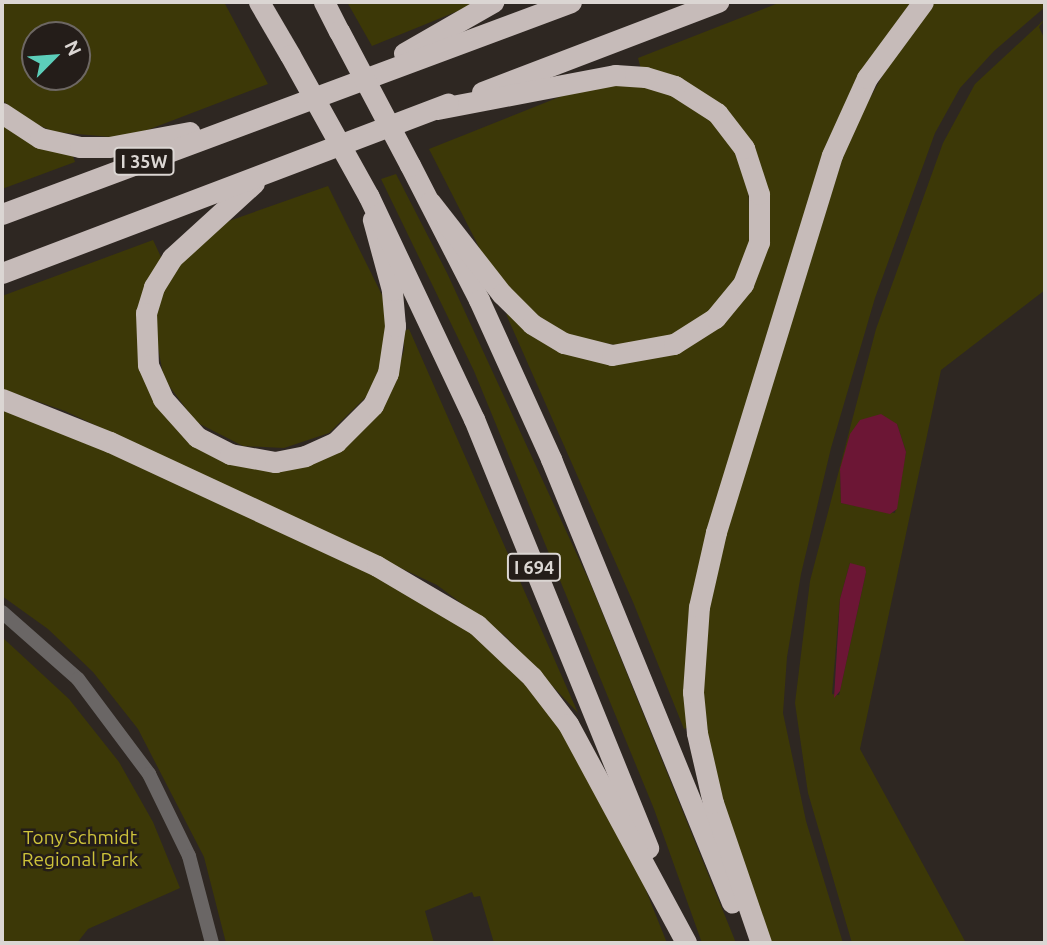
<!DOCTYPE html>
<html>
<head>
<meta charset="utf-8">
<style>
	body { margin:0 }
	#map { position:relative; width:1047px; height:945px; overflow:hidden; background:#2e2722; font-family:Ubuntu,sans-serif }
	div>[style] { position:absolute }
	.green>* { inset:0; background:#3c3807 }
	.water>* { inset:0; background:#6c1635 }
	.tertiary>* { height:14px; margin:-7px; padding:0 7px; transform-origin:7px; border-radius:7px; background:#6a6665 }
	.motorway>* { height:21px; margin:-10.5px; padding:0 10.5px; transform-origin:10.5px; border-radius:10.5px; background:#c6bbb9 }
	.motorway-bridge>* { height:21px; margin:-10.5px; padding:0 10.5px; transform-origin:10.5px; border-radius:10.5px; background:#c6bbb9 }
	span { translate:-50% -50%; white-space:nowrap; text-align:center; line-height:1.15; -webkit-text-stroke:5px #241d19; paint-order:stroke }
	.shield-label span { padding:2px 5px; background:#241d19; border:2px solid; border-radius:5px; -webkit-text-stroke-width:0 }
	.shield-label { font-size:18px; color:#dbd6d3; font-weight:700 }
	.park-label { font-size:19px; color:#cdc23a }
	.frame { position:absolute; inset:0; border:4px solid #dbd6d3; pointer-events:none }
	.north { position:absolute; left:21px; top:21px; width:70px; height:70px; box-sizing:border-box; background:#241d19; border:2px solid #6d6763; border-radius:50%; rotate:65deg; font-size:19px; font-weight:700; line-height:28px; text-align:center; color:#dbd6d3 }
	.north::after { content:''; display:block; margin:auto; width:24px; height:32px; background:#5cceba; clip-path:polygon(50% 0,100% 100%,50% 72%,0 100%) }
</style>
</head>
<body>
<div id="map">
	<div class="green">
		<div style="clip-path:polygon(evenodd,2px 2px,224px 2px,268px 84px,137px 134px,111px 137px,55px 132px,26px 120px,2px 100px,2px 2px,35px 35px,77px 35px,77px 77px,35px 77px,35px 35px)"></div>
		<div style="clip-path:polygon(347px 2px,480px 2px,372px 46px)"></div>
		<div style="clip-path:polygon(781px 2px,914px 2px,866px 68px,703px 550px,689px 727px,684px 729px,633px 602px,506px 314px,626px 362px,648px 359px,671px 353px,752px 282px,750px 141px,641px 69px,638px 58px)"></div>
		<div style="clip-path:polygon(934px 2px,1045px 2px,1045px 7px,994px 51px,960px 88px,935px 133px,875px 298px,831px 448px,801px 574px,787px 657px,783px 713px,806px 821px,843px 943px,771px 943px,710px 767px,700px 690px,709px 585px,850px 134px,903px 39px)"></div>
		<div style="clip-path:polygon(evenodd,1045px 19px,1039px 27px,1045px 40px,1045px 290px,941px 370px,860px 749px,966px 943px,852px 943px,808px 793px,795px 703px,810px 581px,876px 329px,943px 143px,975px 84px,1045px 19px,897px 424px,906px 452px,895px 513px,841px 503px,840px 469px,897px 424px,1045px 19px,850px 563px,866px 572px,839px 695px,832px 694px,840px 599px,850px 563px)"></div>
		<div style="clip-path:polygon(609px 83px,658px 88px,708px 115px,732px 144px,748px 180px,750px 240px,738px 274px,714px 309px,673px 336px,616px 345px,570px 337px,521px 304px,483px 255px,429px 149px,582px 88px)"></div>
		<div style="clip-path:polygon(2px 123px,72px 153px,75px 162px,2px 189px)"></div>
		<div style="clip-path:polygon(396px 174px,447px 273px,591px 585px,736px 943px,702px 943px,654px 809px,474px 371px,381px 179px)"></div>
		<div style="clip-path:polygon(328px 186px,383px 297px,387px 317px,382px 364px,369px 394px,329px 433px,284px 448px,243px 446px,196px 422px,164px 379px,154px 327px,163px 289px,176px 265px,226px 222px)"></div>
		<div style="clip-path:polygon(153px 240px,161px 257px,138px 312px,140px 360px,187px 437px,301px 462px,391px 391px,404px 350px,404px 331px,409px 329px,578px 713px,505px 636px,437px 585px,65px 411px,2px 389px,2px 296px)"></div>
		<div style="clip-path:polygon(2px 403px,446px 607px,558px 717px,641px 878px,667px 943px,494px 943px,480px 896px,474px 897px,472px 892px,425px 911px,434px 943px,226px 943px,204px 857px,138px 729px,93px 672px,48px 629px,2px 596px)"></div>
		<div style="clip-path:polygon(2px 637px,69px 699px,119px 762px,153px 822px,180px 888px,88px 929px,77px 943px,2px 943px)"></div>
	</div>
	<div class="water">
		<div style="clip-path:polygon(881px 414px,897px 424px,906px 452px,897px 509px,890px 514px,841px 503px,840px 469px,850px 434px,860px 420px)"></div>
		<div style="clip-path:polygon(850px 563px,865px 567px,866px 572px,840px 691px,834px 698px,840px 599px)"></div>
	</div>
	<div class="tertiary">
		<div style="left:2px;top:612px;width:101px;rotate:41.4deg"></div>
		<div style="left:78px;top:679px;width:119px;rotate:53.2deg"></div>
		<div style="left:149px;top:774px;width:91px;rotate:64deg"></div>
		<div style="left:189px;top:856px;width:90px;rotate:75.2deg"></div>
	</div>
	<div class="motorway">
		<div style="left:259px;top:2px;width:61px;rotate:59.7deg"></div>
		<div style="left:324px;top:2px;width:33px;rotate:63deg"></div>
		<div style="left:404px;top:53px;width:103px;rotate:-29.8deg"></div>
		<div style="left:482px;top:92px;width:253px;rotate:-20.9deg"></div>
		<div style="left:2px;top:113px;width:45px;rotate:33.3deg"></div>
		<div style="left:40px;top:138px;width:41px;rotate:12.7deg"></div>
		<div style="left:80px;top:147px;width:29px"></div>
		<div style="left:109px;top:147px;width:82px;rotate:-10.5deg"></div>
		<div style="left:410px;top:165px;width:152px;rotate:62.9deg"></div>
		<div style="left:479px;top:300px;width:175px;rotate:65.6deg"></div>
		<div style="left:551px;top:459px;width:479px;rotate:67.8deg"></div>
		<div style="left:254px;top:183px;width:111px;rotate:137.6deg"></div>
		<div style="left:172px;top:258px;width:34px;rotate:122deg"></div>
		<div style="left:154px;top:287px;width:27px;rotate:107deg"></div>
		<div style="left:146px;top:313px;width:52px;rotate:87.8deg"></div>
		<div style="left:148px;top:365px;width:37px;rotate:66deg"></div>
		<div style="left:163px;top:399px;width:51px;rotate:48.2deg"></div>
		<div style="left:197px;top:437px;width:37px;rotate:27deg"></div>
		<div style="left:230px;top:454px;width:46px;rotate:10.1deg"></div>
		<div style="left:275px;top:462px;width:31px;rotate:-11deg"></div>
		<div style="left:305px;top:456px;width:34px;rotate:-24deg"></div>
		<div style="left:336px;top:442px;width:52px;rotate:-45deg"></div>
		<div style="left:373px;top:405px;width:35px;rotate:-65deg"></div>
		<div style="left:388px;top:373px;width:48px;rotate:-81.5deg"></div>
		<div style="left:395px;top:326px;width:36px;rotate:-95deg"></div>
		<div style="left:392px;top:290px;width:73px;rotate:-105.2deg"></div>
		<div style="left:369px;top:197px;width:246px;rotate:64.7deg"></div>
		<div style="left:474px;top:419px;width:463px;rotate:67.9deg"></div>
		<div style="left:430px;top:202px;width:117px;rotate:52deg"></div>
		<div style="left:502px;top:294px;width:42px;rotate:45deg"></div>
		<div style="left:532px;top:324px;width:37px;rotate:31deg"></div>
		<div style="left:564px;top:343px;width:49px;rotate:14deg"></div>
		<div style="left:612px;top:355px;width:63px;rotate:-10.1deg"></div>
		<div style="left:674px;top:344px;width:49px;rotate:-32.4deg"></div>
		<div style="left:715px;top:318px;width:44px;rotate:-50.5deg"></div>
		<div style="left:743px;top:284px;width:45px;rotate:-69.1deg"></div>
		<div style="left:759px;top:242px;width:48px;rotate:-90deg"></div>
		<div style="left:759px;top:194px;width:48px;rotate:-108.1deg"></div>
		<div style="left:744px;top:148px;width:44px;rotate:-127.6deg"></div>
		<div style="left:717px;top:113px;width:50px;rotate:-147.3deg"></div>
		<div style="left:675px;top:86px;width:31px;rotate:-163deg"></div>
		<div style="left:645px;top:77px;width:30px;rotate:-176deg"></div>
		<div style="left:615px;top:75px;width:181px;rotate:169.2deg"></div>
		<div style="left:2px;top:214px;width:607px;rotate:-20.43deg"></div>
		<div style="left:2px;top:273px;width:477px;rotate:-20.8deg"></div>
		<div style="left:2px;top:399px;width:116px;rotate:21.7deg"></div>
		<div style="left:110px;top:442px;width:294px;rotate:24.9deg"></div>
		<div style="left:377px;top:566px;width:116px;rotate:30.5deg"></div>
		<div style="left:477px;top:625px;width:76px;rotate:43.4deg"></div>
		<div style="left:532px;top:677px;width:59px;rotate:52.5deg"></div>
		<div style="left:568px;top:724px;width:248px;rotate:61.6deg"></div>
		<div style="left:761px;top:943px;width:148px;rotate:-108.9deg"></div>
		<div style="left:713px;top:803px;width:72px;rotate:-102.9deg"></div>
		<div style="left:697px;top:733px;width:41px;rotate:-95.6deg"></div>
		<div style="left:693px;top:692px;width:85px;rotate:-86deg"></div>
		<div style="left:699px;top:607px;width:77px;rotate:-77.2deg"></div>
		<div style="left:716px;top:532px;width:394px;rotate:-72.9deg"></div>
		<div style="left:832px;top:155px;width:85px;rotate:-65.6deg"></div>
		<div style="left:867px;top:78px;width:94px;rotate:-53.6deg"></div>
	</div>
	<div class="motorway-bridge">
		<div style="left:339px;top:31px;width:152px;rotate:62.1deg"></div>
		<div style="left:290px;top:55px;width:162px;rotate:60.9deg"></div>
	</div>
	<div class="shield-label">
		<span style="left:144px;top:161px">I 35W</span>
		<span style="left:534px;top:567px">I 694</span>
	</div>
	<div class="park-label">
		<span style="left:80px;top:849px">Tony Schmidt<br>Regional Park</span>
	</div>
	<div class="frame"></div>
	<div class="north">N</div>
</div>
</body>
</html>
